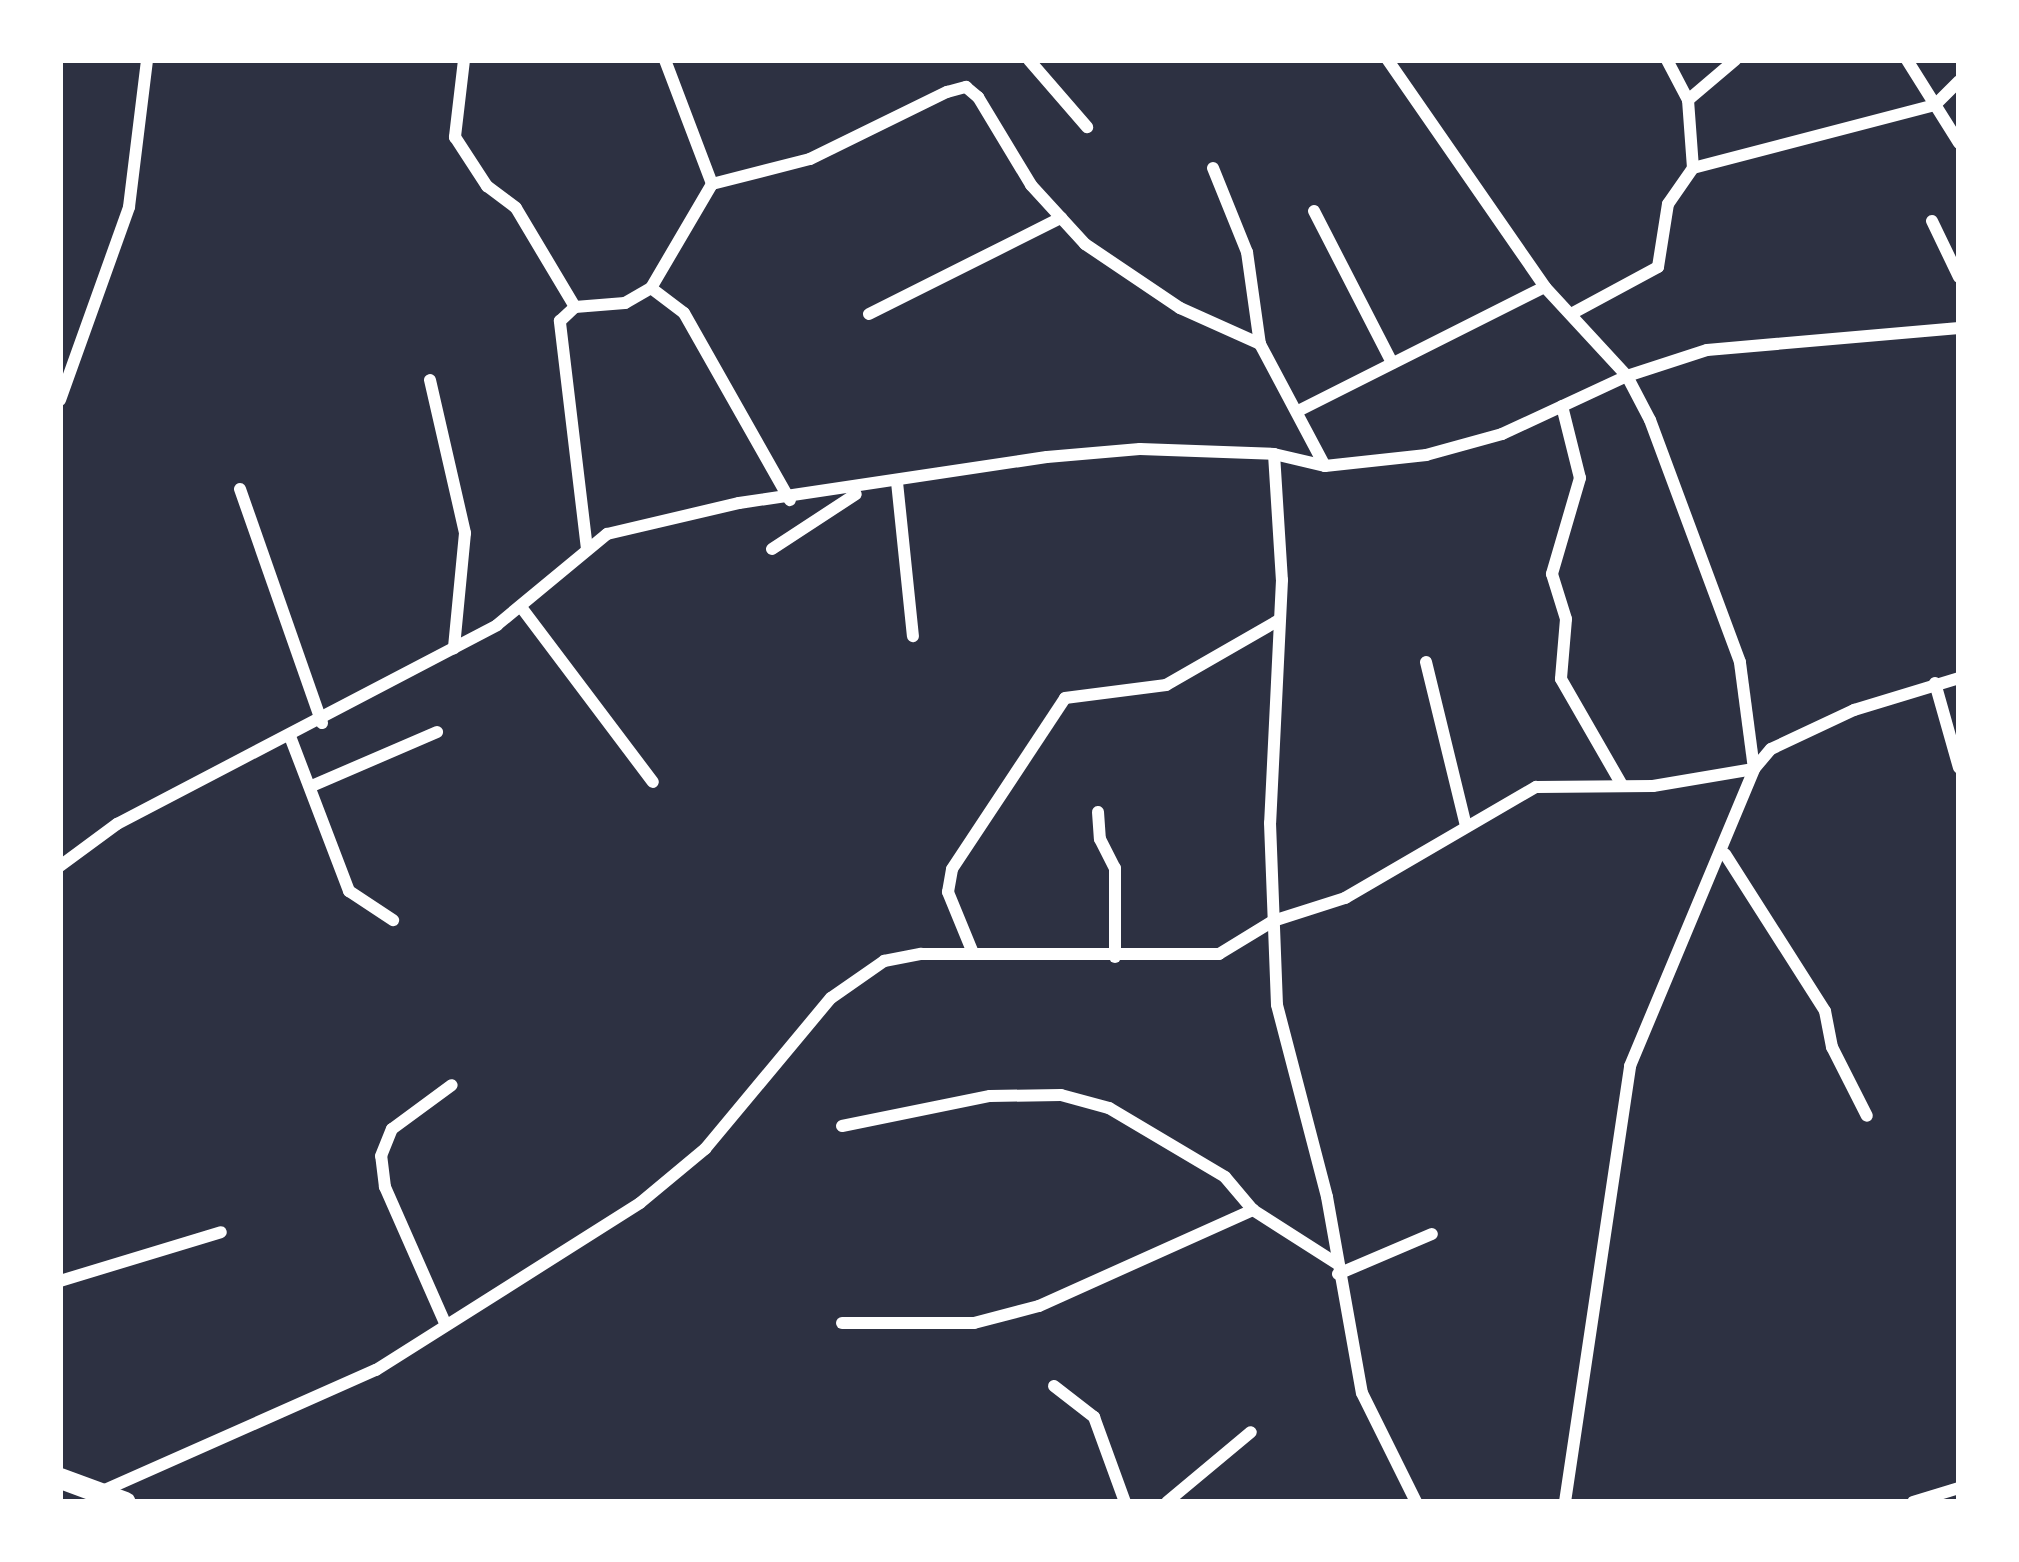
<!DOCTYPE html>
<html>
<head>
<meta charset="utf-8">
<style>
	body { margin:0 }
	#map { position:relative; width:2019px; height:1562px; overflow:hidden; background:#2d3142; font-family:"Work Sans",sans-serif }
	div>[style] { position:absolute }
	.minor>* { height:12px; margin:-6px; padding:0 6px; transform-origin:6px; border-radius:6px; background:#fff }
	.tertiary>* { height:21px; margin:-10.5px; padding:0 10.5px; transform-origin:10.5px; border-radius:10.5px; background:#fff }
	span { translate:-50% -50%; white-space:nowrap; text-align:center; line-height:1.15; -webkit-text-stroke:12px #fff; paint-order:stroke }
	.frame { position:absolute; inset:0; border:63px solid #fff; pointer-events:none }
</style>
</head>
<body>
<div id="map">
	<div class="minor">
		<div style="left:464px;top:60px;width:78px;rotate:96.7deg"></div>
		<div style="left:455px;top:137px;width:59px;rotate:56.9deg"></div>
		<div style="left:487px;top:186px;width:36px;rotate:37deg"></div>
		<div style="left:516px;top:208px;width:115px;rotate:59.2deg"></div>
		<div style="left:665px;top:60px;width:133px;rotate:69.2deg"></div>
		<div style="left:1029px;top:60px;width:89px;rotate:49.1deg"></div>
		<div style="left:1907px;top:60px;width:98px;rotate:57.9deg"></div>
		<div style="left:1688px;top:100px;width:62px;rotate:-40.4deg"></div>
		<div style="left:1213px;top:168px;width:91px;rotate:68deg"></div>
		<div style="left:1247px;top:252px;width:93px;rotate:82deg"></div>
		<div style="left:1260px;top:344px;width:138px;rotate:62deg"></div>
		<div style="left:1693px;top:168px;width:250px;rotate:-14.6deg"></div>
		<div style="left:1935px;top:105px;width:34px;rotate:-45deg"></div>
		<div style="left:1314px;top:211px;width:171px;rotate:62.8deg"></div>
		<div style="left:1932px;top:221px;width:62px;rotate:64.3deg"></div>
		<div style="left:651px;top:288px;width:41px;rotate:37.1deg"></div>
		<div style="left:684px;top:313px;width:215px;rotate:60.5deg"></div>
		<div style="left:869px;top:314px;width:215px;rotate:-26.6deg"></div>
		<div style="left:1571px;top:314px;width:99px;rotate:-28.4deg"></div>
		<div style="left:1658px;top:267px;width:64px;rotate:-81deg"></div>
		<div style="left:1668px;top:204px;width:44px;rotate:-55.2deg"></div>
		<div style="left:1693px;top:168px;width:68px;rotate:-94.2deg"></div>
		<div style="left:1688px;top:100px;width:45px;rotate:-117.7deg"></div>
		<div style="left:430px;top:380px;width:157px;rotate:77.1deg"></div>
		<div style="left:465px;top:533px;width:116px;rotate:95.5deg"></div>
		<div style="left:60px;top:400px;width:205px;rotate:-70.3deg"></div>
		<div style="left:129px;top:207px;width:148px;rotate:-83deg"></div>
		<div style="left:1562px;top:406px;width:74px;rotate:76deg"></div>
		<div style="left:1580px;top:478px;width:100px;rotate:106.3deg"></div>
		<div style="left:1552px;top:574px;width:47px;rotate:72.7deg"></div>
		<div style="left:1566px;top:619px;width:60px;rotate:94.8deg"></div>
		<div style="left:1561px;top:679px;width:122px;rotate:60.1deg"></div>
		<div style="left:1300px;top:410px;width:274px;rotate:-26.7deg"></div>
		<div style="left:1274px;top:454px;width:126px;rotate:86.4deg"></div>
		<div style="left:1282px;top:580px;width:243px;rotate:92.8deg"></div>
		<div style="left:1270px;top:823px;width:182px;rotate:87.8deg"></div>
		<div style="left:1277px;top:1005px;width:198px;rotate:75.4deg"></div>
		<div style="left:1327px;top:1197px;width:199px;rotate:79.9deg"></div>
		<div style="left:1362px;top:1393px;width:122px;rotate:63.6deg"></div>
		<div style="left:897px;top:482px;width:155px;rotate:84.1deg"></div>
		<div style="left:240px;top:489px;width:248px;rotate:70.7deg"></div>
		<div style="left:587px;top:549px;width:230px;rotate:-96.8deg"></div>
		<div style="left:560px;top:321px;width:21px;rotate:-43deg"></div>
		<div style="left:575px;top:307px;width:50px;rotate:-4.6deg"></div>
		<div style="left:625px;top:303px;width:30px;rotate:-30deg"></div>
		<div style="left:651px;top:288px;width:121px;rotate:-59.6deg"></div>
		<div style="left:712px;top:184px;width:101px;rotate:-14.3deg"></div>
		<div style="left:810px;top:159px;width:153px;rotate:-26.1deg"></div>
		<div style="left:947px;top:92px;width:20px;rotate:-15deg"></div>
		<div style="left:966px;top:87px;width:16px;rotate:40deg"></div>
		<div style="left:978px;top:97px;width:103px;rotate:58.9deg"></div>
		<div style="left:1031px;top:185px;width:80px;rotate:47.5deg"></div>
		<div style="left:1085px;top:244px;width:115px;rotate:34deg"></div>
		<div style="left:1180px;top:308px;width:88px;rotate:24.2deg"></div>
		<div style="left:772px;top:549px;width:100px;rotate:-33.2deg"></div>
		<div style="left:521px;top:607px;width:219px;rotate:53deg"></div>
		<div style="left:1426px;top:662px;width:169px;rotate:76.3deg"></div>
		<div style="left:1935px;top:683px;width:88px;rotate:74.2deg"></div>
		<div style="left:291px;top:739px;width:163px;rotate:69.1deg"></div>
		<div style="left:349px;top:891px;width:53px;rotate:33.4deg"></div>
		<div style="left:314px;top:785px;width:134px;rotate:-23.3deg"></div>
		<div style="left:1098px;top:812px;width:27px;rotate:86deg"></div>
		<div style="left:1100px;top:839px;width:33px;rotate:63deg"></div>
		<div style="left:1115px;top:868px;width:89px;rotate:90deg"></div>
		<div style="left:1725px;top:854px;width:186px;rotate:57.5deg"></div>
		<div style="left:1825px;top:1011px;width:37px;rotate:79deg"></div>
		<div style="left:1832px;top:1047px;width:77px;rotate:63.1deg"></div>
		<div style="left:60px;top:866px;width:71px;rotate:-36.4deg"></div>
		<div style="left:117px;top:824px;width:429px;rotate:-27.6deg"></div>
		<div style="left:497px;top:625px;width:143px;rotate:-39.6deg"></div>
		<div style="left:607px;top:534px;width:136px;rotate:-13.2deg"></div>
		<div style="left:739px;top:503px;width:311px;rotate:-8.5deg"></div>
		<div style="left:1047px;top:457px;width:93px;rotate:-4.9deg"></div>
		<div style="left:1140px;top:449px;width:134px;rotate:2.1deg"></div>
		<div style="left:1274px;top:454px;width:52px;rotate:13.2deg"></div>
		<div style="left:1325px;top:466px;width:102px;rotate:-6.2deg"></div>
		<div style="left:1426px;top:455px;width:79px;rotate:-15.4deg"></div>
		<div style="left:1502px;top:434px;width:138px;rotate:-24.9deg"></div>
		<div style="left:1627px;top:376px;width:84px;rotate:-18deg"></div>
		<div style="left:1707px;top:350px;width:253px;rotate:-5deg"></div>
		<div style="left:973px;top:953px;width:66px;rotate:-112.3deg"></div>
		<div style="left:948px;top:892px;width:23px;rotate:-80deg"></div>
		<div style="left:952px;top:869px;width:205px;rotate:-56.5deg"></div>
		<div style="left:1065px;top:698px;width:102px;rotate:-7.3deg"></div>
		<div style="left:1166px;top:685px;width:130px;rotate:-29.9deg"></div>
		<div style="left:842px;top:1126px;width:151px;rotate:-11.5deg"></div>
		<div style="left:990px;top:1096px;width:71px;rotate:-0.8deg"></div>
		<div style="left:1061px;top:1095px;width:50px;rotate:15.2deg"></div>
		<div style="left:1109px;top:1108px;width:135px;rotate:30.7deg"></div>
		<div style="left:1225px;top:1177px;width:43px;rotate:49.7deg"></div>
		<div style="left:1253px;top:1210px;width:98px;rotate:32.6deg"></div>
		<div style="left:1338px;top:1274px;width:102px;rotate:-23.1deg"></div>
		<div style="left:60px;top:1281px;width:168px;rotate:-16.9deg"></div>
		<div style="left:445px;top:1323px;width:149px;rotate:-113.8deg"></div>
		<div style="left:385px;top:1187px;width:31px;rotate:-97deg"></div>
		<div style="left:381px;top:1156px;width:29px;rotate:-68deg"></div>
		<div style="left:392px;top:1129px;width:74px;rotate:-36.3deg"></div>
		<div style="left:842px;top:1323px;width:132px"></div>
		<div style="left:974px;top:1323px;width:67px;rotate:-14.7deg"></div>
		<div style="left:1039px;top:1306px;width:235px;rotate:-24.2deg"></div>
		<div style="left:1054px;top:1386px;width:51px;rotate:37.8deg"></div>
		<div style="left:1094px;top:1417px;width:90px;rotate:70deg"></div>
		<div style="left:98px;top:1493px;width:304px;rotate:-23.9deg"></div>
		<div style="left:376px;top:1370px;width:312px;rotate:-32.3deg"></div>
		<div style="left:640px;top:1203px;width:85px;rotate:-39.7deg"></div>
		<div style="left:705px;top:1149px;width:197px;rotate:-50.2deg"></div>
		<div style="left:831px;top:998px;width:65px;rotate:-34.9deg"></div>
		<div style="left:884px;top:961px;width:38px;rotate:-11deg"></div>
		<div style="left:921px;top:954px;width:298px"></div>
		<div style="left:1219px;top:954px;width:63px;rotate:-31.4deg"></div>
		<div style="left:1273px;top:921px;width:76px;rotate:-17.7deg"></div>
		<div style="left:1345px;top:898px;width:221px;rotate:-30.2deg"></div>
		<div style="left:1536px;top:787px;width:117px;rotate:-0.5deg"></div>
		<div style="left:1653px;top:786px;width:102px;rotate:-9.6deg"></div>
		<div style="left:1754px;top:769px;width:108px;rotate:-97.5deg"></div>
		<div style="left:1740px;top:662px;width:258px;rotate:-110.4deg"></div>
		<div style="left:1650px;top:420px;width:50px;rotate:-117.6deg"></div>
		<div style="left:1627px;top:376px;width:121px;rotate:-132.7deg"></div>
		<div style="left:1545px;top:287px;width:276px;rotate:-124.7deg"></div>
		<div style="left:1167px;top:1502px;width:109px;rotate:-39.8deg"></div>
		<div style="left:1565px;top:1502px;width:441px;rotate:-81.5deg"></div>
		<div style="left:1630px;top:1066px;width:322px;rotate:-67.3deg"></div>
		<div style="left:1754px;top:769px;width:26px;rotate:-50deg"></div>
		<div style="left:1771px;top:749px;width:92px;rotate:-25.2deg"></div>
		<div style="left:1854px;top:710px;width:110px;rotate:-16.9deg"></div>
		<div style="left:1913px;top:1502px;width:48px;rotate:-16.9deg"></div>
	</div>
	<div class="tertiary">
		<div style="left:60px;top:1478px;width:69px;rotate:20.3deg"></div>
	</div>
	<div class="frame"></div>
</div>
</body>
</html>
